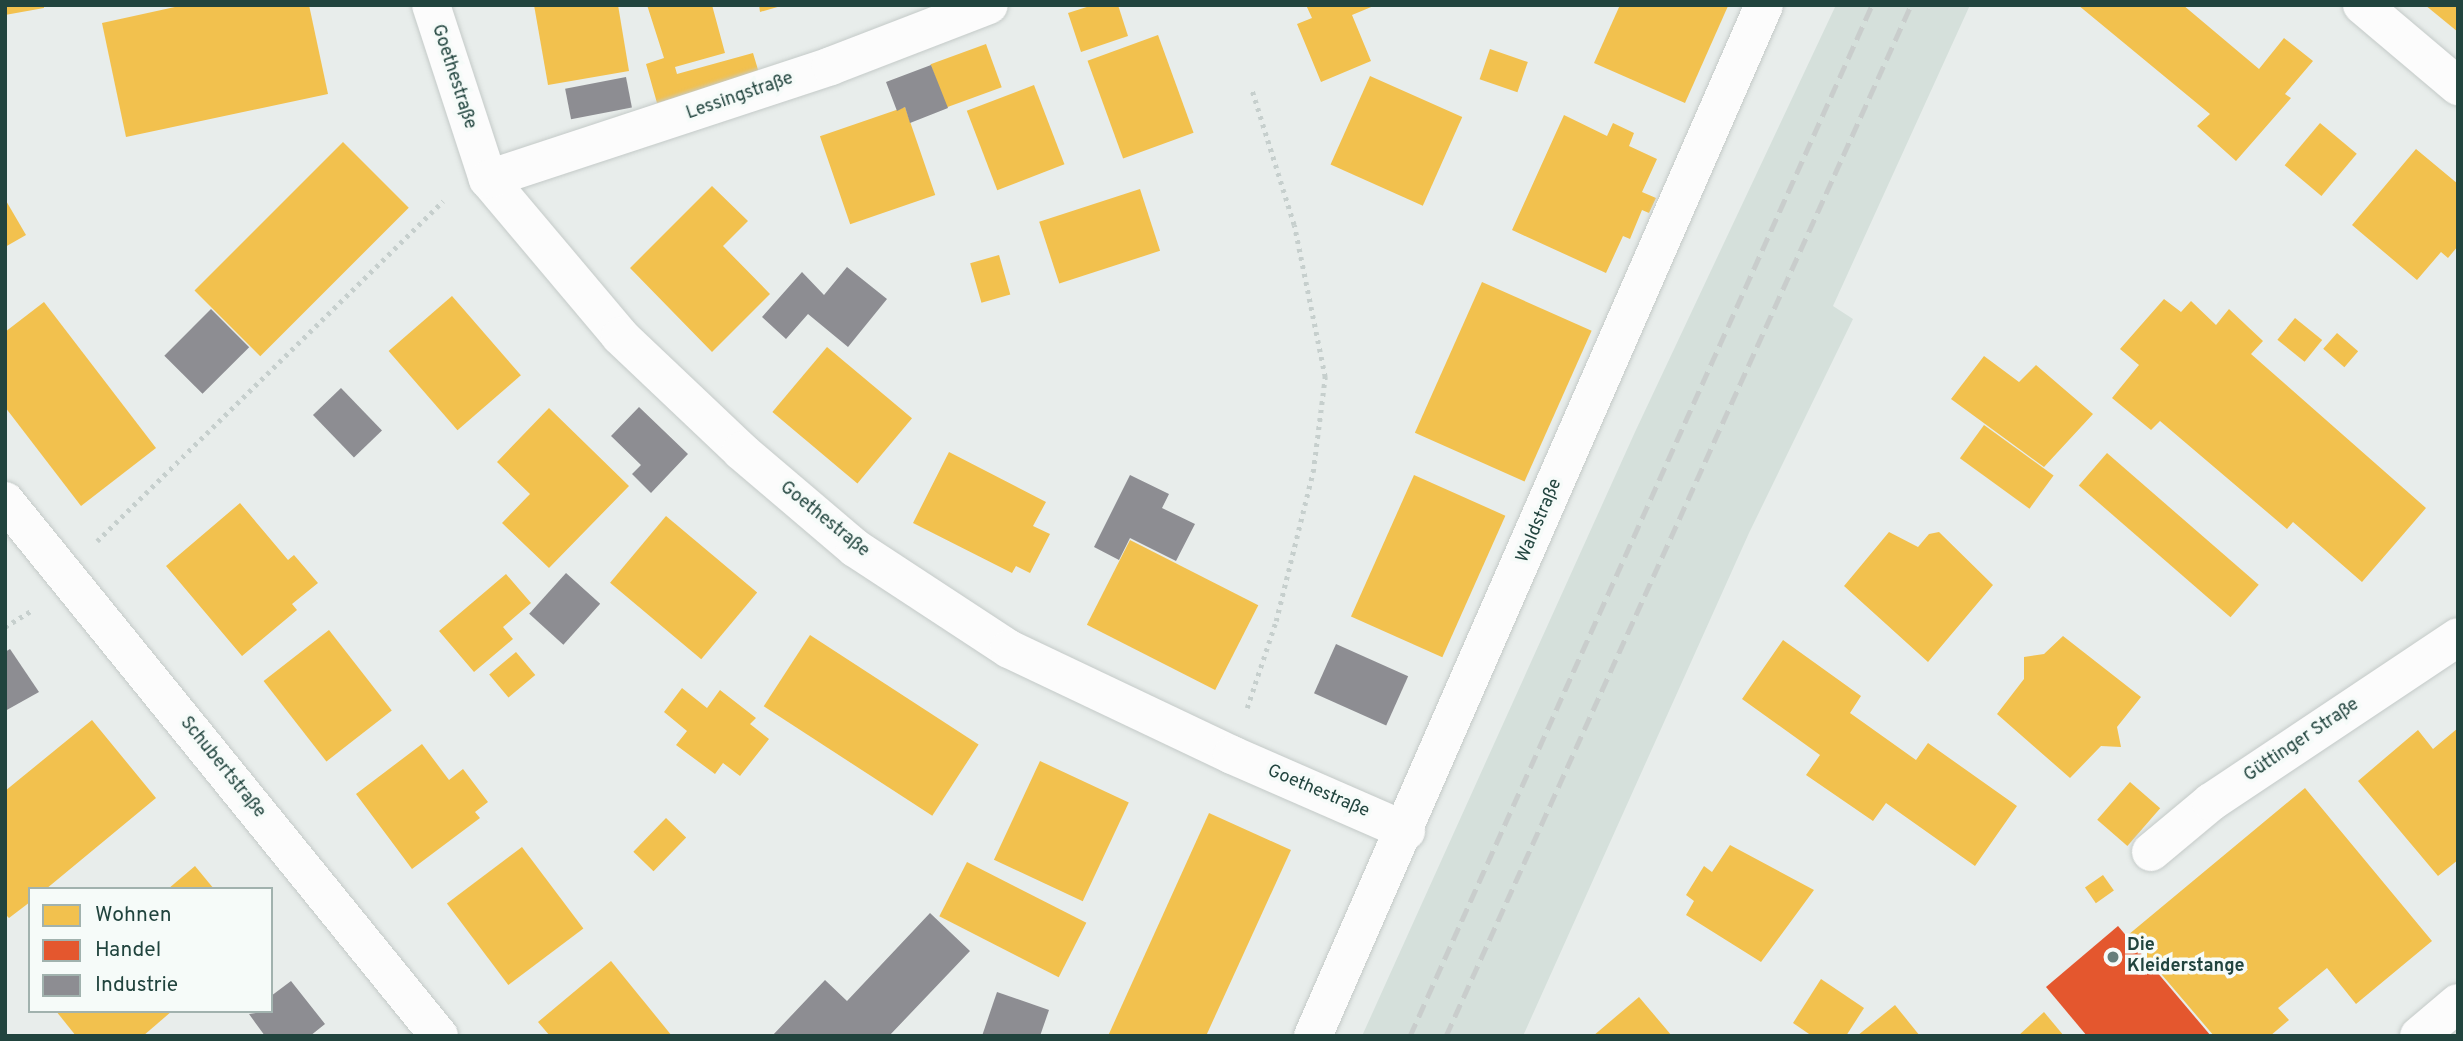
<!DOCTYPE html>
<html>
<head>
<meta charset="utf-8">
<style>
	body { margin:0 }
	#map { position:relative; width:2463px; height:1041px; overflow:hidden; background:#e8edeb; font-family:Overpass,sans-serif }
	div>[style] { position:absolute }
	.built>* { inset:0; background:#d5e0db }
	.homes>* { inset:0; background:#f2c14e; transform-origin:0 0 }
	.shops>* { inset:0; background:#e4572e }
	.industry>* { inset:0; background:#8d8d92; transform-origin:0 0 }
	.path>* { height:4.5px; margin-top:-2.25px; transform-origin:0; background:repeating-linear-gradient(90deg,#c6cfcd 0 3.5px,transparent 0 8.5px) }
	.roads { filter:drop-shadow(0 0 2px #c4cac8) drop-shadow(0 0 2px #c4cac8) }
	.street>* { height:38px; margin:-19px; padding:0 19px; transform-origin:19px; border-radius:19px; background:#fcfcfc }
	.rail>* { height:5px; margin-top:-2.5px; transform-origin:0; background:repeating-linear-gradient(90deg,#c9cdcc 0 14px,transparent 0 21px) }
	.dots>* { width:19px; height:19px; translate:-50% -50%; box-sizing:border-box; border:4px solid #f6fbf9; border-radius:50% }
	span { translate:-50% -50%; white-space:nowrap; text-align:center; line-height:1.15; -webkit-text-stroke:7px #f6fbf9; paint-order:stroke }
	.street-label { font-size:18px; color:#21443e }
	.poi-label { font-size:18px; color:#21443e; font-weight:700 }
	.left { translate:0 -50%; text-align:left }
	.frame { position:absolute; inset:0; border:7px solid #21443e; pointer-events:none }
	.legend { position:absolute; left:28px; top:887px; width:245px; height:126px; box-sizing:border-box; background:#f6fbf9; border:2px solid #a1b2ae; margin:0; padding:9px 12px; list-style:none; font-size:21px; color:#21443e }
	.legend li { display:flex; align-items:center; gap:14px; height:35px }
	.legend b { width:35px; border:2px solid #a1b2ae }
</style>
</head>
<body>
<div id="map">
	<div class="built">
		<div style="clip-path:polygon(1836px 5px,1970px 5px,1833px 306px,1853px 319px,1749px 533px,1523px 1036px,1362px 1036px,1635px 432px)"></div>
	</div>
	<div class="homes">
		<div style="clip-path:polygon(5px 5px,44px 5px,44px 8px,5px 15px)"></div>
		<div style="clip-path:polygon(184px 5px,309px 5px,328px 94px,126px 137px,102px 23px)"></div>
		<div style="clip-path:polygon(534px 5px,618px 5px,629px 71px,548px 85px)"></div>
		<div style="clip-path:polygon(647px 5px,712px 5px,725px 53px,675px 67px,677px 74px,753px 53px,759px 73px,657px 103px,646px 64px,664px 58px)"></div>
		<div style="clip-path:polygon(759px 5px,781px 5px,781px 6px,760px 12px)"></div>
		<div style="clip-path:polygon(1093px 5px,1118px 5px,1128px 36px,1081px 52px,1068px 13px)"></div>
		<div style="clip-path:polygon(1306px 5px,1376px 5px,1352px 15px,1371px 61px,1321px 82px,1297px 24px,1312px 18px)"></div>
		<div style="clip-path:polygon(1620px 5px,1728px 6px,1685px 103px,1594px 63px)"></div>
		<div style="clip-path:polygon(2078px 5px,2183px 5px,2259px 69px,2284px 38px,2313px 61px,2285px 94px,2291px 98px,2236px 161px,2197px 126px,2210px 114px)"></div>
		<div style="clip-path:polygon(2425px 5px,2458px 5px,2458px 32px)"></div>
		<div style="left:1158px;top:35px;width:104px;height:75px;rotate:70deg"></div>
		<div style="left:986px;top:44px;width:46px;height:59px;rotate:70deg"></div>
		<div style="left:1490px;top:49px;width:40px;height:32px;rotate:19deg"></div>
		<div style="left:1370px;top:76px;width:101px;height:97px;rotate:24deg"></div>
		<div style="left:1034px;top:85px;width:85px;height:72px;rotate:69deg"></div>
		<div style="left:905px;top:107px;width:93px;height:90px;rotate:71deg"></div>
		<div style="clip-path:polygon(1564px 115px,1607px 136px,1613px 123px,1634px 133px,1629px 146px,1657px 159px,1642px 192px,1656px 198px,1649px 213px,1642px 210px,1630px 239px,1623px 236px,1606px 273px,1512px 230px)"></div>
		<div style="left:2320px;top:123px;width:48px;height:55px;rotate:40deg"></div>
		<div style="left:343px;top:142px;width:93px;height:210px;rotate:45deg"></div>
		<div style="clip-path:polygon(2416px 149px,2458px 184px,2458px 246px,2448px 258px,2441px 252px,2417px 280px,2352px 225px)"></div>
		<div style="clip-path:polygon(712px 186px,748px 221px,723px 246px,770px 294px,712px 352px,630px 268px)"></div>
		<div style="left:1140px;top:189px;width:65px;height:106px;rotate:72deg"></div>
		<div style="clip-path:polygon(5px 199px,26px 235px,5px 247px)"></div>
		<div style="left:999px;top:255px;width:41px;height:30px;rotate:74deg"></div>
		<div style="left:1482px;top:282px;width:120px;height:165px;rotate:24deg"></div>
		<div style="left:452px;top:296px;width:105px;height:84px;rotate:49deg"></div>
		<div style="clip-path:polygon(2164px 299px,2181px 312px,2191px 301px,2216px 325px,2229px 309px,2263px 341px,2251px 354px,2426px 508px,2362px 582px,2293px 522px,2287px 529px,2160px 421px,2151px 430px,2112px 398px,2139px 365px,2120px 349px)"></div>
		<div style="clip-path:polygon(44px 302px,156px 448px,81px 506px,5px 407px,5px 332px)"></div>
		<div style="left:2295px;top:318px;width:35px;height:28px;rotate:39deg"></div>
		<div style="left:2337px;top:333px;width:28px;height:21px;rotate:41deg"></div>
		<div style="left:827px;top:347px;width:111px;height:85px;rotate:40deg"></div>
		<div style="clip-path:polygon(1984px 356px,2019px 382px,2036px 365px,2093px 414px,2044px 467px,1951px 399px)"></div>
		<div style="clip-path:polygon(549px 408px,629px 486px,549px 568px,502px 523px,530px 494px,497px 462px)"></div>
		<div style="left:1984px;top:425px;width:86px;height:41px;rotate:36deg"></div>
		<div style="clip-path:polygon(949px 452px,1046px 502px,1033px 526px,1050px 534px,1030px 573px,1016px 566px,1012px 573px,913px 523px)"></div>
		<div style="left:2107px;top:453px;width:201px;height:43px;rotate:41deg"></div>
		<div style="left:1414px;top:475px;width:100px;height:155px;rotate:24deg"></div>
		<div style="clip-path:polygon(240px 503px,288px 560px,294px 555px,318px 583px,292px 604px,297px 610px,242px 656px,166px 566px)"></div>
		<div style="left:666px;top:516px;width:119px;height:87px;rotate:40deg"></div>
		<div style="clip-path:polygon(1889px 532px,1918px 547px,1929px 534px,1939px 532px,1993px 585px,1928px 662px,1844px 586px)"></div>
		<div style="left:1130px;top:540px;width:144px;height:95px;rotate:27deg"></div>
		<div style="clip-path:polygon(506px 574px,531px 603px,503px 627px,513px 639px,474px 672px,439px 631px)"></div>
		<div style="left:329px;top:630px;width:102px;height:83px;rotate:52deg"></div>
		<div style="left:810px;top:635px;width:201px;height:85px;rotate:33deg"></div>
		<div style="clip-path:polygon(2063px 636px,2141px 697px,2117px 727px,2121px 747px,2101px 746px,2070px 778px,1997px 714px,2024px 679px,2024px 657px,2044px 654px)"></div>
		<div style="clip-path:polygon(1783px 640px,1861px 696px,1850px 713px,1916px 760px,1928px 743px,2017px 806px,1975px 866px,1886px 803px,1873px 821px,1806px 775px,1820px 755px,1742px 699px)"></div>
		<div style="left:516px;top:652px;width:30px;height:35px;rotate:50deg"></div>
		<div style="clip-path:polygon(682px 688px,707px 708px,720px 690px,756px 718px,750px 724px,769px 739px,740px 776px,723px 763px,715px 774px,676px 745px,687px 731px,664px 712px)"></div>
		<div style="clip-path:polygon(92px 720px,156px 798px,46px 889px,30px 889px,30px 902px,9px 918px,5px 914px,5px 791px)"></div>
		<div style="clip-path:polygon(2458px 728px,2458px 860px,2438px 876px,2358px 781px,2418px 730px,2433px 749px)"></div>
		<div style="clip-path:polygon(422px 744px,449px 780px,463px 769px,488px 802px,475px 812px,480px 818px,412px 869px,356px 794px)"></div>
		<div style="left:1040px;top:761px;width:98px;height:109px;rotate:25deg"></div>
		<div style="left:2130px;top:782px;width:40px;height:50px;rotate:41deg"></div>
		<div style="clip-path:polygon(2305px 788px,2432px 941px,2356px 1004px,2327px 968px,2278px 1008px,2289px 1020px,2270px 1036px,2214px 1036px,2128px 935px)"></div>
		<div style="clip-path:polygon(1209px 813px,1291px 850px,1206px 1036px,1108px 1036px)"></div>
		<div style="left:666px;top:818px;width:28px;height:47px;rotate:44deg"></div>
		<div style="clip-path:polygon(1730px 845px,1814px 890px,1761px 962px,1686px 915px,1694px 901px,1686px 895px,1704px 866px,1712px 872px)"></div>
		<div style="left:522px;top:847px;width:102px;height:94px;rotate:53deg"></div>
		<div style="left:967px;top:862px;width:134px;height:61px;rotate:27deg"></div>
		<div style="clip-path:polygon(195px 866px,214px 889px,168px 889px)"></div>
		<div style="left:2103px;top:875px;width:19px;height:22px;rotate:55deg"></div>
		<div style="clip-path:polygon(611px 961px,672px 1036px,550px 1036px,538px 1022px)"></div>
		<div style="clip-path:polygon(1821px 979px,1864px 1008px,1846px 1036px,1812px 1036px,1793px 1023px)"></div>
		<div style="clip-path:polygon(1639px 997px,1672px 1036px,1593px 1036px)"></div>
		<div style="clip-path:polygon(1895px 1005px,1920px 1036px,1857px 1036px)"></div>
		<div style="clip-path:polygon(56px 1011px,172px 1011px,143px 1036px,76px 1036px)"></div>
		<div style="clip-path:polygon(2044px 1012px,2064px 1036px,2018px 1036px)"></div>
	</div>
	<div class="shops">
		<div style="clip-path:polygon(2118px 926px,2211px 1036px,2087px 1036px,2046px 987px)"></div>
	</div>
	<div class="industry">
		<div style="clip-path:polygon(931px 65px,948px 108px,910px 123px,905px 107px,897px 111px,886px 82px)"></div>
		<div style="left:626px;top:77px;width:31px;height:62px;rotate:79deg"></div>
		<div style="clip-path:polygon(847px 267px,887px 299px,848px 347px,808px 314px,786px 339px,762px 317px,802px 272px,824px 295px)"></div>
		<div style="left:211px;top:309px;width:54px;height:66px;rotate:45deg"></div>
		<div style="left:341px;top:388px;width:59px;height:39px;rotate:46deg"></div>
		<div style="clip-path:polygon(639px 407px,688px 454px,651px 493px,632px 474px,641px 465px,611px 436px)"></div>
		<div style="clip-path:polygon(1130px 475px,1169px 494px,1162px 508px,1195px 524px,1176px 561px,1130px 538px,1119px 560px,1094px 547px)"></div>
		<div style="left:566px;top:573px;width:46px;height:55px;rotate:42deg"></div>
		<div style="left:1336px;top:644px;width:79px;height:54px;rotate:24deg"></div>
		<div style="clip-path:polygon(10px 649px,39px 692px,5px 711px,5px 652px)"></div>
		<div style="clip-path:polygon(930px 913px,970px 951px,889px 1036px,772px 1036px,825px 980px,847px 1001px)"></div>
		<div style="clip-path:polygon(291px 981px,325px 1024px,310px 1036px,265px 1036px,249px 1014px,271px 1011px,271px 996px)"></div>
		<div style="clip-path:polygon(997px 992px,1049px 1010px,1040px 1036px,982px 1036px)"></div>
	</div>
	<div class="path">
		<div style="left:97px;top:541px;width:485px;rotate:-44.5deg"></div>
		<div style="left:5px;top:627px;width:31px;rotate:-32deg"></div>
		<div style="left:1247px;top:708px;width:92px;rotate:-71.6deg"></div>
		<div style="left:1276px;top:621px;width:154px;rotate:-76.1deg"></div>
		<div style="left:1313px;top:472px;width:96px;rotate:-82.8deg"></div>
		<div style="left:1325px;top:377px;width:155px;rotate:-101.5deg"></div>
		<div style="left:1294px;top:225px;width:140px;rotate:-107.4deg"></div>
	</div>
	<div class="roads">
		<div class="street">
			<div style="left:431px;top:5px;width:183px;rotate:71.9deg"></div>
			<div style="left:488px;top:179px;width:205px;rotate:49.9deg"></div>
			<div style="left:620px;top:336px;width:167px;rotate:43.5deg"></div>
			<div style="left:741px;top:451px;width:150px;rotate:40.4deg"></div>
			<div style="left:855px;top:548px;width:184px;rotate:33.3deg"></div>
			<div style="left:1009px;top:649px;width:247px;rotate:25.4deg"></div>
			<div style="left:1232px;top:755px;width:190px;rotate:23.6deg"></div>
			<div style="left:2362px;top:5px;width:126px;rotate:40.2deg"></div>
			<div style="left:488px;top:179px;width:361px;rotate:-18.2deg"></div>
			<div style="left:831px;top:66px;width:169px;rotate:-21.1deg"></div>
			<div style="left:5px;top:501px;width:689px;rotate:50.95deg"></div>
			<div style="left:2151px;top:852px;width:78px;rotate:-39.8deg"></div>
			<div style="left:2211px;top:802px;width:297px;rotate:-33.7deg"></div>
			<div style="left:1313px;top:1036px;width:1125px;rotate:-66.37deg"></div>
			<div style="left:2419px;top:1036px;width:51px;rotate:-40.2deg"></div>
		</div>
	</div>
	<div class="rail">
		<div style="left:1410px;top:1036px;width:1130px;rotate:-65.86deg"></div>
		<div style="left:1446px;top:1036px;width:1131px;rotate:-65.72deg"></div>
	</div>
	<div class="dots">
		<div style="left:2113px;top:957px;background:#677f7b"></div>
	</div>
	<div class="street-label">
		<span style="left:453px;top:77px;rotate:72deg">Goethestraße</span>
		<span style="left:740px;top:97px;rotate:-19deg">Lessingstraße</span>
		<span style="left:824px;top:520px;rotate:39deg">Goethestraße</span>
		<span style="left:1540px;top:521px;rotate:-67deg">Waldstraße</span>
		<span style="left:2302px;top:741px;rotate:-34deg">Güttinger Straße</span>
		<span style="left:222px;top:768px;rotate:51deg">Schubertstraße</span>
		<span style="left:1318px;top:792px;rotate:23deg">Goethestraße</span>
	</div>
	<div class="poi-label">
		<span class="left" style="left:2127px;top:957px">Die<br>Kleiderstange</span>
	</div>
	<div class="frame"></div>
	<ul class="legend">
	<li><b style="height:19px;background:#f2c14e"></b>Wohnen</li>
	<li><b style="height:19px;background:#e4572e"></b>Handel</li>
	<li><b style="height:19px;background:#8d8d92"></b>Industrie</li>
	</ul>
</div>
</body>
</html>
